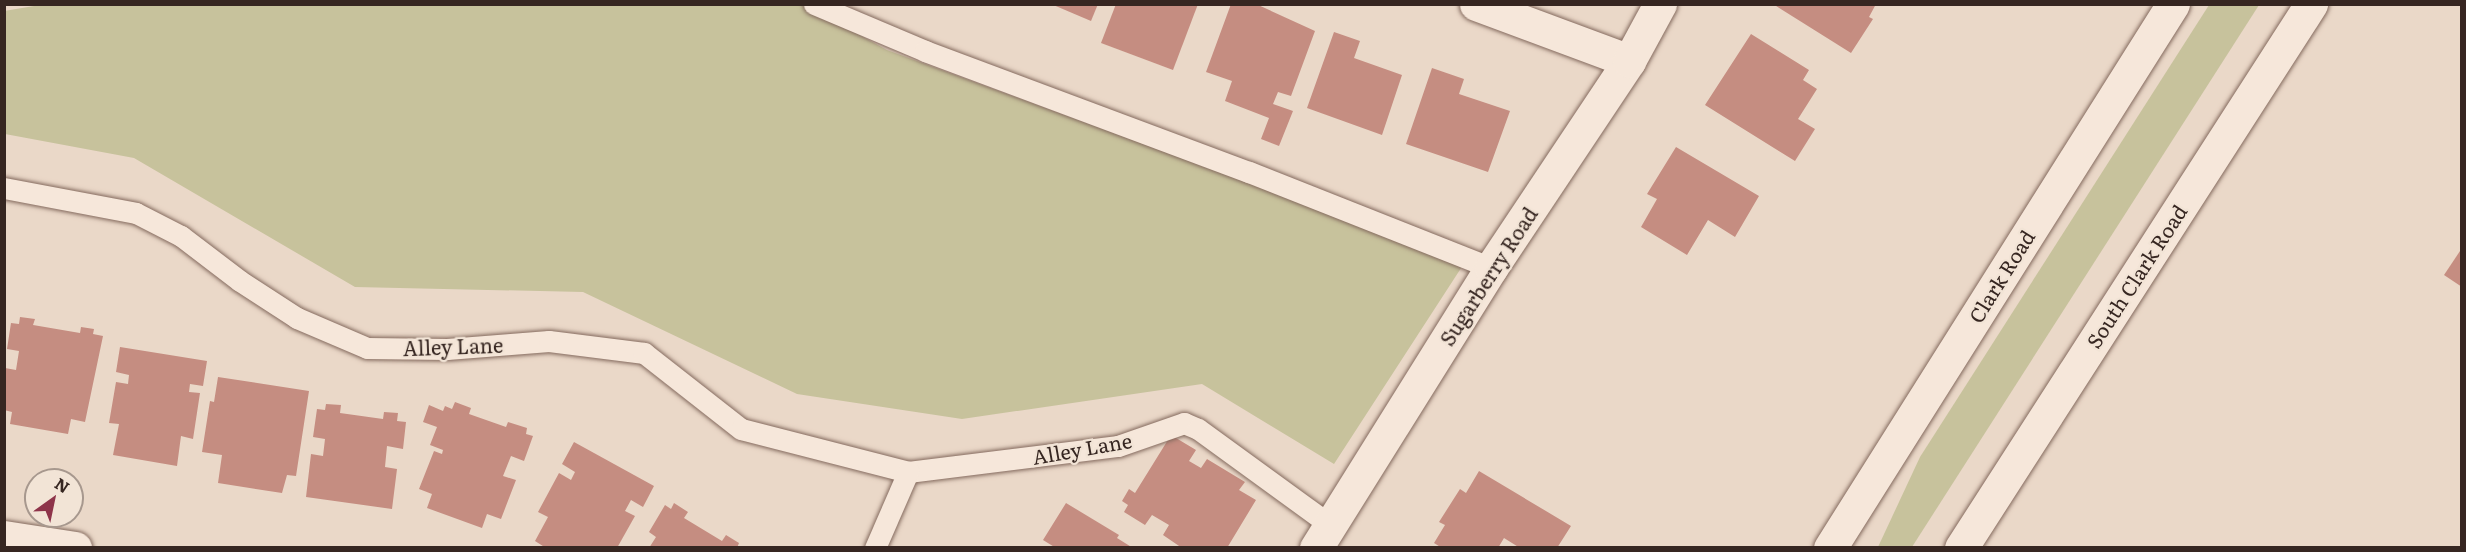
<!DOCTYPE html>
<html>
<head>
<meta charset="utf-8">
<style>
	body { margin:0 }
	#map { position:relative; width:2466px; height:552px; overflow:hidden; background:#ead8c8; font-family:Literata,serif }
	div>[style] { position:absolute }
	.green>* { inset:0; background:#c7c29c }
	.building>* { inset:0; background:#c58d81 }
	.roads { filter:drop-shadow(0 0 2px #846a5e) drop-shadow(0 0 2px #846a5e) }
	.lane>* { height:21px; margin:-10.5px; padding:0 10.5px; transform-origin:10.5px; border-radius:10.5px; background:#f6e7da }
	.street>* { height:33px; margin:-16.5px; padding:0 16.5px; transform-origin:16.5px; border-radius:16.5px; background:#f6e7da }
	.secondary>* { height:33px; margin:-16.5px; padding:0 16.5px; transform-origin:16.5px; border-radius:16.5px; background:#f6e7da }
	span { translate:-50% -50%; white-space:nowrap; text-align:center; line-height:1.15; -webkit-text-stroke:4.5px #f2e4d6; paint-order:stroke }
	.street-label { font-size:20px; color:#362621 }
	.frame { position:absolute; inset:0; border:6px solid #362621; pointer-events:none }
	.north { position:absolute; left:24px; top:468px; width:60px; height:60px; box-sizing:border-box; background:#f2e4d6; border:2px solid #a7988e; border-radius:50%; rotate:33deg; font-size:16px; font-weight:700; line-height:24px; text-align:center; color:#362621 }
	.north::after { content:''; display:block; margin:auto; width:21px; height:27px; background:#8e344a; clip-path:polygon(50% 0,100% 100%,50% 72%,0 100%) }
</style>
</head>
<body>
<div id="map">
	<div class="green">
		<div style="clip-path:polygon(46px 4px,805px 5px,887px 50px,1465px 262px,1334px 464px,1202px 384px,962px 419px,797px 394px,583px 292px,355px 287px,134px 158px,5px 134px,4px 11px)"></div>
		<div style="clip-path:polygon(2209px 5px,2259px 5px,1912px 547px,1878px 547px,1920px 457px)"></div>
	</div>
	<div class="building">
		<div style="clip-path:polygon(1051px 4px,1098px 4px,1091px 21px)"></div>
		<div style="clip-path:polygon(1116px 4px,1198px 4px,1173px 70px,1101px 43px)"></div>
		<div style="clip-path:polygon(1231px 4px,1256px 4px,1315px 31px,1291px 96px,1278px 92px,1273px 104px,1293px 111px,1279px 146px,1261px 139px,1269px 118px,1225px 101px,1232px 81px,1206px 72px)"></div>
		<div style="clip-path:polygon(1773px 4px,1876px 4px,1869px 17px,1873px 19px,1851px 53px)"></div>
		<div style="clip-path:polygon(1334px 32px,1360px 41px,1354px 58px,1402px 75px,1382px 135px,1307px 108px)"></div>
		<div style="clip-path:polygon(1751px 34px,1809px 70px,1803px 80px,1817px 89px,1798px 119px,1815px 129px,1795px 161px,1705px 105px)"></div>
		<div style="clip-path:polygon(1432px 68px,1464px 79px,1459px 94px,1510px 111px,1488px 172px,1406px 144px)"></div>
		<div style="clip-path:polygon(1676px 147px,1759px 196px,1735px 237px,1708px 220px,1687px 255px,1641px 227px,1657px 199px,1647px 194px)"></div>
		<div style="clip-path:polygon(2462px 248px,2462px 287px,2444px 275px)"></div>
		<div style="clip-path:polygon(20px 317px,35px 319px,33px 325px,80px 333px,81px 327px,94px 329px,93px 334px,103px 336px,85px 422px,71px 419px,68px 434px,10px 424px,12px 412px,4px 410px,5px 368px,16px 370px,19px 351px,7px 349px,11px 323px,19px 324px)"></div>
		<div style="clip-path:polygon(120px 347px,207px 361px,203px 386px,190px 384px,189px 392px,200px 393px,193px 439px,181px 436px,177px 466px,113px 455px,119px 424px,109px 423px,116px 382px,128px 384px,129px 375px,116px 372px)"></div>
		<div style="clip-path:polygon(218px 377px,309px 391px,296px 476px,287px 475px,282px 493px,218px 483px,222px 455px,202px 452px,210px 401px,214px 402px)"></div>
		<div style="clip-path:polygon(455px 402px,471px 408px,469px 414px,506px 427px,508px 422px,527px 428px,526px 434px,533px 436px,524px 461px,511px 456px,503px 476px,516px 480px,501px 519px,487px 514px,482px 528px,427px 508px,432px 494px,419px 489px,434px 451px,442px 454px,443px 450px,430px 445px,437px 427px,423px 422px,429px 405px,443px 411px,445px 406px,452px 409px)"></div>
		<div style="clip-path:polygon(326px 404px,341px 405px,340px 413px,383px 419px,384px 412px,398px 413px,397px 421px,406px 422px,403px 449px,387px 446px,385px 467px,397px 469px,392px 509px,306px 497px,311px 454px,323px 456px,325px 439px,313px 437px,317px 409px,325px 410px)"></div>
		<div style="clip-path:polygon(1171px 435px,1196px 450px,1189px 461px,1201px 468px,1207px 459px,1245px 482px,1239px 490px,1256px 500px,1227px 548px,1182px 548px,1163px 535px,1169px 525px,1152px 515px,1145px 525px,1124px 512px,1128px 505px,1122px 501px,1129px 489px,1135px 493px)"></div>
		<div style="clip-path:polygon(574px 442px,654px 486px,643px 507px,631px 500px,625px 511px,635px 516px,617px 548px,546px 548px,535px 541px,548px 517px,538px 512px,559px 473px,571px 480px,575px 472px,562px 464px)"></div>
		<div style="clip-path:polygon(1479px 471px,1571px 526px,1557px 548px,1520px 548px,1504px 538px,1498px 548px,1442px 548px,1434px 543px,1445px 525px,1439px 522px,1460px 489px,1466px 493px)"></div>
		<div style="clip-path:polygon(674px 503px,688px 512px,684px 518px,722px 541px,726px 535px,739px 543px,737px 548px,649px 548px,656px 537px,649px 532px,665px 505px,671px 509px)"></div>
		<div style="clip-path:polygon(1066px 503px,1119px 535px,1117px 538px,1133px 548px,1056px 548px,1043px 540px)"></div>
	</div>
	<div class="roads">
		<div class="lane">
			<div style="left:814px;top:4px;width:121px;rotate:22.9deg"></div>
			<div style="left:925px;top:51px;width:346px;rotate:20.5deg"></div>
			<div style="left:1249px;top:172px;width:260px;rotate:21.6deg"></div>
			<div style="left:4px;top:188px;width:134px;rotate:10.7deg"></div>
			<div style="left:136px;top:213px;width:51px;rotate:27.1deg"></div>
			<div style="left:181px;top:236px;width:74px;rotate:37.3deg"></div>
			<div style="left:240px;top:281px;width:68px;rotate:33deg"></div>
			<div style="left:297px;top:318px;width:76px;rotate:23.2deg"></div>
			<div style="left:367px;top:348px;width:80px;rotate:0.7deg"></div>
			<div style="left:447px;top:349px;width:102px;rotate:-4.5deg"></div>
			<div style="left:549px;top:341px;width:96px;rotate:7.2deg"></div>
			<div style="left:644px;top:353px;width:123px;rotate:38.1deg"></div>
			<div style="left:741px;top:429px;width:172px;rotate:14.4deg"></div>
			<div style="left:908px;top:472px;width:212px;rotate:-7.1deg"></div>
			<div style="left:1118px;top:446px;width:70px;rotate:-19.2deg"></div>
			<div style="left:1184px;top:423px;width:15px;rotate:23deg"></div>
			<div style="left:1198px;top:429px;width:163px;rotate:36deg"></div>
			<div style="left:875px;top:548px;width:83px;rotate:-66.5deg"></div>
		</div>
		<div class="street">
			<div style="left:1476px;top:4px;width:163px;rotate:20.4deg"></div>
			<div style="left:4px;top:537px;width:72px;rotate:8.8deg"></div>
			<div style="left:1316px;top:548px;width:330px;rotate:-58deg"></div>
			<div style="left:1491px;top:268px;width:249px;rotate:-56.3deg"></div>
			<div style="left:1629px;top:61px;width:65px;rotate:-61.5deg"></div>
		</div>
		<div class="secondary">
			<div style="left:1830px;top:548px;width:643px;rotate:-57.77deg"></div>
			<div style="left:1961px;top:548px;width:647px;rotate:-57.24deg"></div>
		</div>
	</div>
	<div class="street-label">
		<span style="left:1488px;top:276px;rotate:-57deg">Sugarberry Road</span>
		<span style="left:2001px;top:276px;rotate:-58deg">Clark Road</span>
		<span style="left:2136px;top:276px;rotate:-57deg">South Clark Road</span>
		<span style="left:453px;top:346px;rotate:-2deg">Alley Lane</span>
		<span style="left:1082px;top:448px;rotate:-10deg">Alley Lane</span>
	</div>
	<div class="frame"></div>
	<div class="north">N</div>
</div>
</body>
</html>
